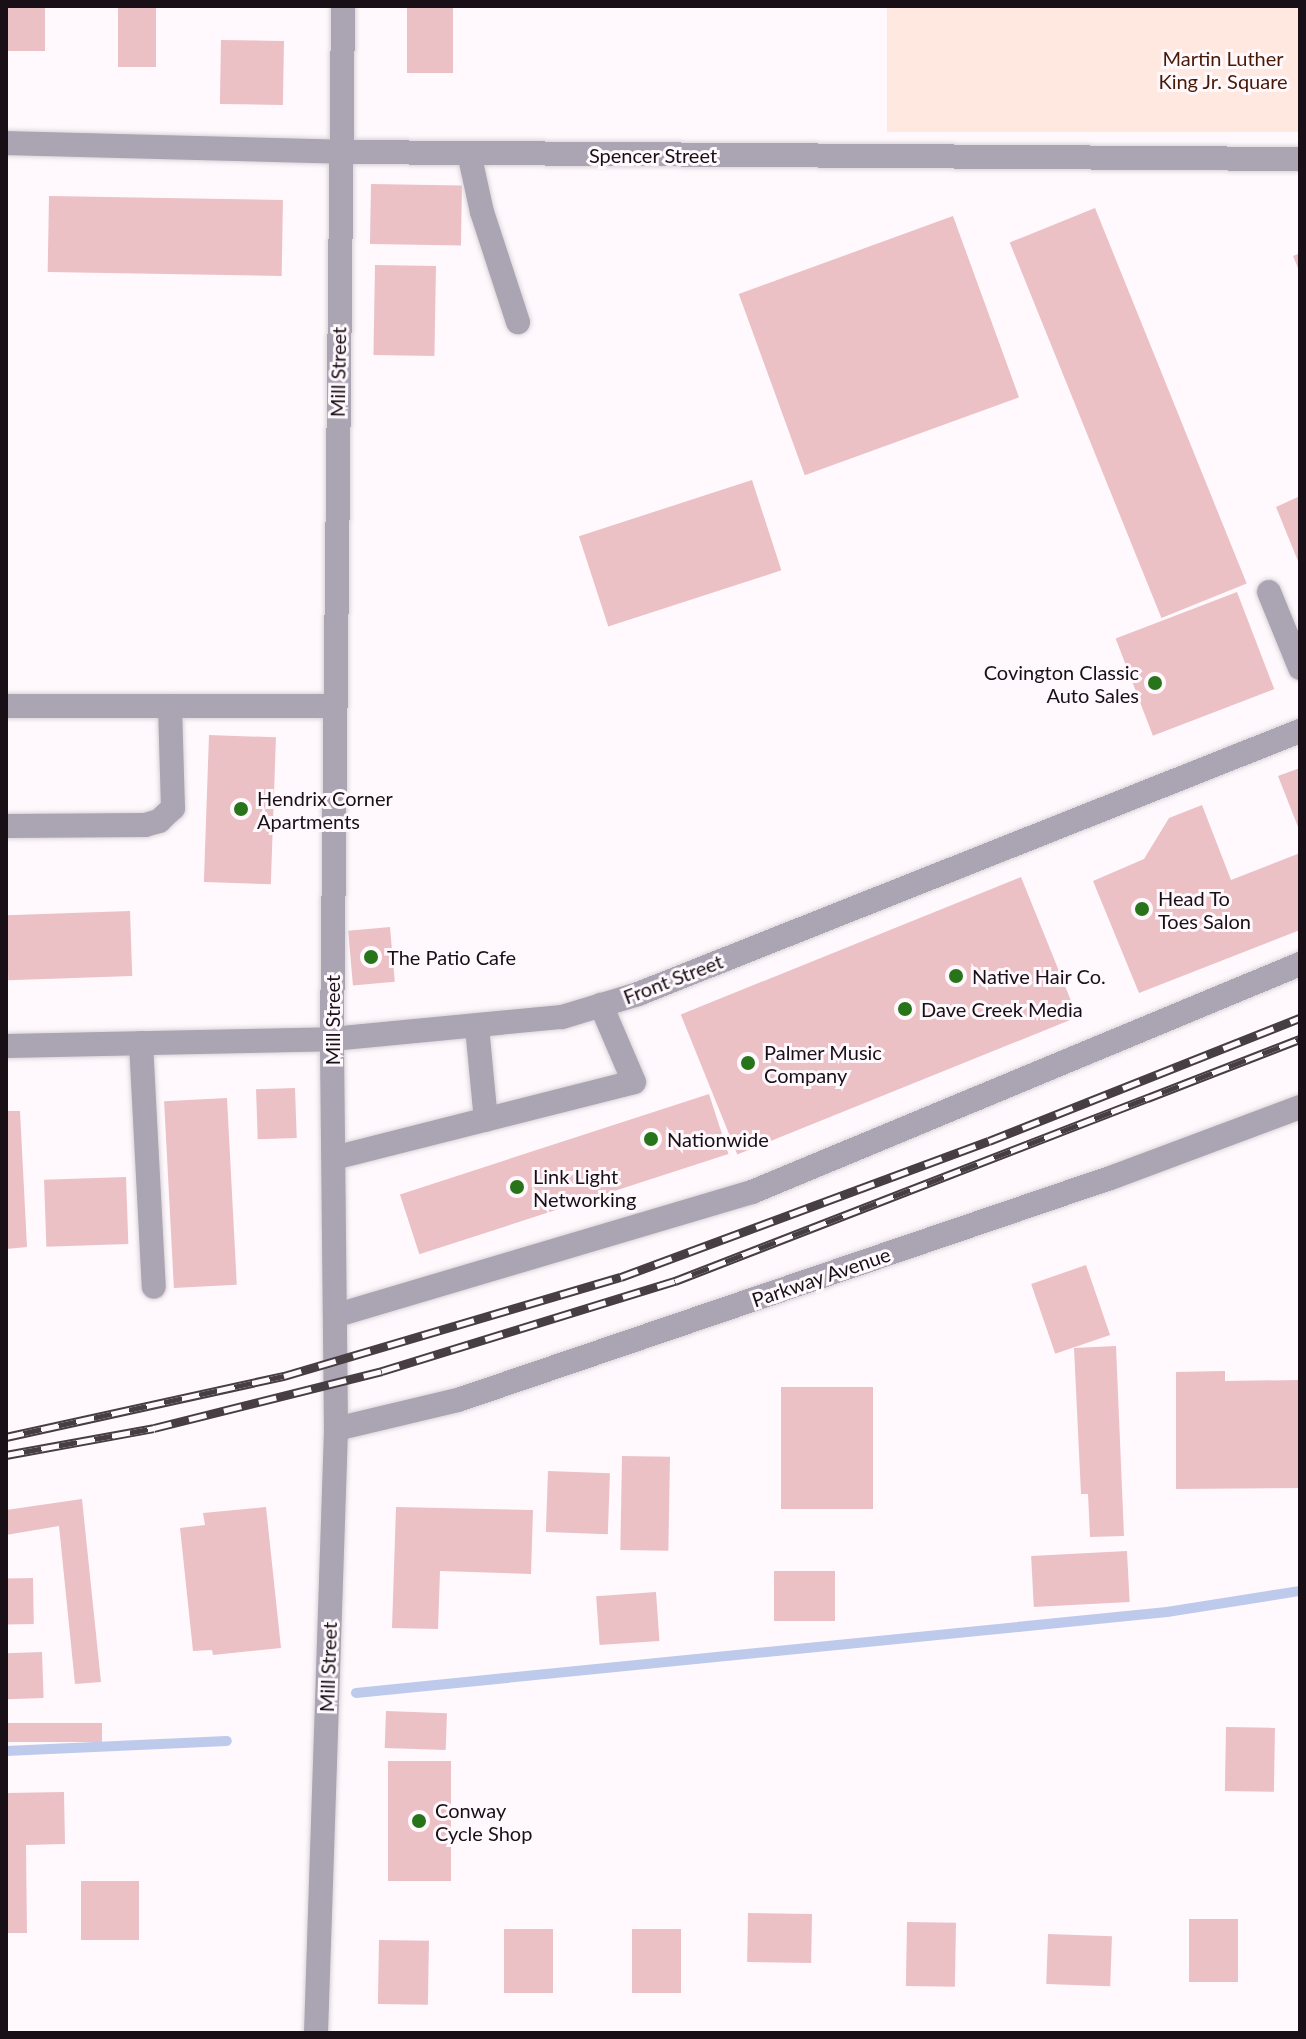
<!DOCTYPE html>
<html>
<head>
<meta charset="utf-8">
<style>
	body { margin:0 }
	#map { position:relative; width:1306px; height:2039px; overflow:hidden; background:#fff9fd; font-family:Lato,sans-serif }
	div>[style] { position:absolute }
	.green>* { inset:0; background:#fee8df; transform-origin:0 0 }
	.stream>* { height:10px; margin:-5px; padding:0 5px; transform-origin:5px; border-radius:5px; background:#becaec }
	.building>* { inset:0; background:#ebc1c6; transform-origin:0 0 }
	.roads { filter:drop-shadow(0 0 2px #dad4d8) drop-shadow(0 0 2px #dad4d8) }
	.minor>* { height:24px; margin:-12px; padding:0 12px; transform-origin:12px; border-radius:12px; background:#aaa4b3 }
	.rail>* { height:9px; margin-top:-4.5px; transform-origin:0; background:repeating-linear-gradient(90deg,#fff9fd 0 18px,#473e44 0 36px); box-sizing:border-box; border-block:2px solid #473e44 }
	.dots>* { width:22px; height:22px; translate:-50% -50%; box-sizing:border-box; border:4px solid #fff9fd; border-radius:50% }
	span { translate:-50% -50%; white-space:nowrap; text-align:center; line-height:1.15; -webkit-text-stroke:6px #fff9fd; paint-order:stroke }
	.park-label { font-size:20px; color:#481904 }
	.street-label { font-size:20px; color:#190f16 }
	.poi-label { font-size:20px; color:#190f16 }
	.right { translate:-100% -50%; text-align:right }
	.left { translate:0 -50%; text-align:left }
	.frame { position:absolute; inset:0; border:8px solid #190f16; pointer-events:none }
</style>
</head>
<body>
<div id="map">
	<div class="green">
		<div style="left:887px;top:6px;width:413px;height:126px"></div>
	</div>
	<div class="stream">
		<div style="left:356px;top:1693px;width:815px;rotate:-5.7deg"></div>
		<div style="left:1167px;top:1612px;width:135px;rotate:-9deg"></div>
		<div style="left:6px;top:1751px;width:221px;rotate:-2.6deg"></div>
	</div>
	<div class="building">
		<div style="left:6px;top:6px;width:39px;height:45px"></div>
		<div style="left:118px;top:6px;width:38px;height:61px"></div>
		<div style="left:407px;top:6px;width:46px;height:67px"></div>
		<div style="left:221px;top:40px;width:63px;height:64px;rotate:1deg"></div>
		<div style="left:371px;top:184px;width:91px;height:60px;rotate:1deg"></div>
		<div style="left:49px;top:196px;width:234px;height:76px;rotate:1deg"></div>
		<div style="left:1095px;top:208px;width:405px;height:92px;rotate:68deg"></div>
		<div style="left:953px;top:216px;width:193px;height:228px;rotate:70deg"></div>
		<div style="clip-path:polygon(1300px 253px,1300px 273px,1293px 256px)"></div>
		<div style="left:375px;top:265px;width:61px;height:90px;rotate:1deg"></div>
		<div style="left:752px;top:480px;width:95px;height:182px;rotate:72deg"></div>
		<div style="clip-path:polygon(1300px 496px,1300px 566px,1276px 507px)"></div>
		<div style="left:1237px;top:592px;width:104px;height:130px;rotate:69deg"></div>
		<div style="left:209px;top:735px;width:67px;height:147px;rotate:2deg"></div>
		<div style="clip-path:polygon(1300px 768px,1300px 832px,1278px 776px)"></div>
		<div style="clip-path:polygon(1202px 805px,1231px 880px,1300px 853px,1300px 930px,1139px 993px,1093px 881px,1144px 859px,1169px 818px)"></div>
		<div style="left:1021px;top:877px;width:151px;height:367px;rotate:68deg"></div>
		<div style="left:130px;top:911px;width:65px;height:124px;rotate:88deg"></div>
		<div style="left:390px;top:927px;width:55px;height:42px;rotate:85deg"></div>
		<div style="left:295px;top:1088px;width:50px;height:39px;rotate:88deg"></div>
		<div style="left:709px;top:1094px;width:63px;height:325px;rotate:72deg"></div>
		<div style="left:227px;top:1098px;width:187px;height:63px;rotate:87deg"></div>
		<div style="clip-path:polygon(6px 1111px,20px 1111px,27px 1247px,6px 1249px)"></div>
		<div style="left:126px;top:1177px;width:67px;height:82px;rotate:88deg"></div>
		<div style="left:1086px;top:1265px;width:74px;height:58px;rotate:71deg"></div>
		<div style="clip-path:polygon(1116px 1346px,1124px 1536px,1090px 1537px,1088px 1494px,1081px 1494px,1074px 1348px)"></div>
		<div style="clip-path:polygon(1225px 1371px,1225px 1381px,1299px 1380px,1299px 1488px,1176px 1489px,1176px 1372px)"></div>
		<div style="left:873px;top:1387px;width:122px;height:92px;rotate:90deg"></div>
		<div style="left:622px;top:1456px;width:48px;height:94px;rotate:1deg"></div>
		<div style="left:548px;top:1471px;width:62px;height:61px;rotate:2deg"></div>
		<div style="clip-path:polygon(82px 1499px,101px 1682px,75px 1684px,59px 1526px,6px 1535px,6px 1510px)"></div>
		<div style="clip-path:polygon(266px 1507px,281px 1648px,213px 1655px,212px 1650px,193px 1651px,180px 1528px,205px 1525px,203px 1513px)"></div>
		<div style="clip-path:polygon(396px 1507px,533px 1510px,531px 1574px,440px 1571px,438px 1629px,392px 1628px)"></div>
		<div style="left:1127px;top:1551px;width:51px;height:96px;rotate:87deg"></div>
		<div style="left:774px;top:1571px;width:61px;height:50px"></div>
		<div style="left:33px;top:1578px;width:46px;height:27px;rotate:89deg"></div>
		<div style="left:656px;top:1592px;width:49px;height:60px;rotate:86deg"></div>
		<div style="left:42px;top:1652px;width:46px;height:36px;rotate:88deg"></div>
		<div style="left:386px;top:1711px;width:61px;height:37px;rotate:2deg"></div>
		<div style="left:102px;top:1723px;width:19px;height:96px;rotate:90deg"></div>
		<div style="left:1226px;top:1727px;width:49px;height:64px;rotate:1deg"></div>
		<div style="left:388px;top:1761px;width:63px;height:120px"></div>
		<div style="clip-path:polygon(64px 1792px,65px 1844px,26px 1845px,27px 1933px,6px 1933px,6px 1793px)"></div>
		<div style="left:139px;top:1881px;width:59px;height:58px;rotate:90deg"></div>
		<div style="left:748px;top:1913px;width:64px;height:49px;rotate:1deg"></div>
		<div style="left:1189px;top:1919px;width:49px;height:63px"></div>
		<div style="left:907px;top:1922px;width:49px;height:64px;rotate:1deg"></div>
		<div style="left:504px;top:1929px;width:49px;height:64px"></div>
		<div style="left:632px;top:1929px;width:49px;height:64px"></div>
		<div style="left:1048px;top:1934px;width:64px;height:50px;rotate:2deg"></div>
		<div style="left:379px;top:1940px;width:50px;height:64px;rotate:1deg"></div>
	</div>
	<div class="roads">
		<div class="minor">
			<div style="left:6px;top:143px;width:334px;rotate:1.5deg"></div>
			<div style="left:340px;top:152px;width:960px;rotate:0.42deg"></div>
			<div style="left:469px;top:153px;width:60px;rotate:77.6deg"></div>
			<div style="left:482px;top:212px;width:116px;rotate:71.9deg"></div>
			<div style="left:1269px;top:592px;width:82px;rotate:67.8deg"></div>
			<div style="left:6px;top:706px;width:329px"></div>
			<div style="left:6px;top:826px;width:139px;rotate:-0.4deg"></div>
			<div style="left:145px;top:825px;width:15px;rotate:-16deg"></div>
			<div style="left:159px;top:821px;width:19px;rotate:-43deg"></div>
			<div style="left:173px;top:808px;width:102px;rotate:-91.7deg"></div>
			<div style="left:477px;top:1027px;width:93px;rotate:84.5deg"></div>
			<div style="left:141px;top:1043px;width:244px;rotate:87deg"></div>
			<div style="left:6px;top:1046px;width:326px;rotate:-1.2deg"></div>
			<div style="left:332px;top:1039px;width:231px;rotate:-5.5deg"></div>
			<div style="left:562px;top:1017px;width:79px;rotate:-16.8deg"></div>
			<div style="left:638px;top:994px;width:712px;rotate:-21.67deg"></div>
			<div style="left:334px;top:1158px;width:309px;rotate:-14.2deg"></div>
			<div style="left:634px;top:1082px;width:84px;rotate:-113.2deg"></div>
			<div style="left:337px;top:1315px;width:433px;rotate:-16.5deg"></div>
			<div style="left:752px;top:1192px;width:594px;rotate:-22.59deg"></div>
			<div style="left:336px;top:1429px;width:125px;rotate:-13.4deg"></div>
			<div style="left:458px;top:1400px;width:692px;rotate:-18.8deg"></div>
			<div style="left:1113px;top:1177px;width:200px;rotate:-20.5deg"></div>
			<div style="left:316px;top:2033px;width:604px;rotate:-88.1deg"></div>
			<div style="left:336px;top:1429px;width:390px;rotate:-90.6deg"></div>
			<div style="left:332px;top:1039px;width:1033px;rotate:-89.39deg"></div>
		</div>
	</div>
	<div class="rail">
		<div style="left:6px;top:1437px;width:285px;rotate:-12.4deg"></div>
		<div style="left:284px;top:1376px;width:351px;rotate:-16.4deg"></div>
		<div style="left:621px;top:1277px;width:392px;rotate:-20.3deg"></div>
		<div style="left:989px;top:1141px;width:334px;rotate:-21.6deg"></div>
		<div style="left:6px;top:1455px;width:150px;rotate:-10.3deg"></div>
		<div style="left:154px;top:1428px;width:235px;rotate:-14deg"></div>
		<div style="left:382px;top:1371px;width:307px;rotate:-17.1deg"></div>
		<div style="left:675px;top:1281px;width:670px;rotate:-21.17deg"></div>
	</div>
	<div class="dots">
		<div style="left:1155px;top:683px;background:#27741a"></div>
		<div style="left:241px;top:809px;background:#27741a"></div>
		<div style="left:1142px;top:909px;background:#27741a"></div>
		<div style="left:371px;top:957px;background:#27741a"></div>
		<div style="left:956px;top:976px;background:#27741a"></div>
		<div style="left:905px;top:1009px;background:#27741a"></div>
		<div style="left:748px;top:1063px;background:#27741a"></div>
		<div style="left:651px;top:1139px;background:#27741a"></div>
		<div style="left:517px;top:1187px;background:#27741a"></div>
		<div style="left:419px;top:1821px;background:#27741a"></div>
	</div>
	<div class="park-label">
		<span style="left:1223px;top:70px">Martin Luther<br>King Jr. Square</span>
	</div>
	<div class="street-label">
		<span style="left:653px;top:155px">Spencer Street</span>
		<span style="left:338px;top:372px;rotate:-89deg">Mill Street</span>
		<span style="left:673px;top:979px;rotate:-21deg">Front Street</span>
		<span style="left:332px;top:1020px;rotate:-90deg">Mill Street</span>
		<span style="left:821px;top:1277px;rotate:-19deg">Parkway Avenue</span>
		<span style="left:328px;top:1667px;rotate:-88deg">Mill Street</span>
	</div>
	<div class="poi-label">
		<span class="right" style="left:1139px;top:684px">Covington Classic<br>Auto Sales</span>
		<span class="left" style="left:257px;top:810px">Hendrix Corner<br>Apartments</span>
		<span class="left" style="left:1158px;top:910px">Head To<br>Toes Salon</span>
		<span class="left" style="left:387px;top:957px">The Patio Cafe</span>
		<span class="left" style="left:972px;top:976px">Native Hair Co.</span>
		<span class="left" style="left:921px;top:1009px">Dave Creek Media</span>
		<span class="left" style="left:764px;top:1064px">Palmer Music<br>Company</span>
		<span class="left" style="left:667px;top:1139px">Nationwide</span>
		<span class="left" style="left:533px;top:1188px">Link Light<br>Networking</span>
		<span class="left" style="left:435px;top:1822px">Conway<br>Cycle Shop</span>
	</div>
	<div class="frame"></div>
</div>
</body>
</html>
